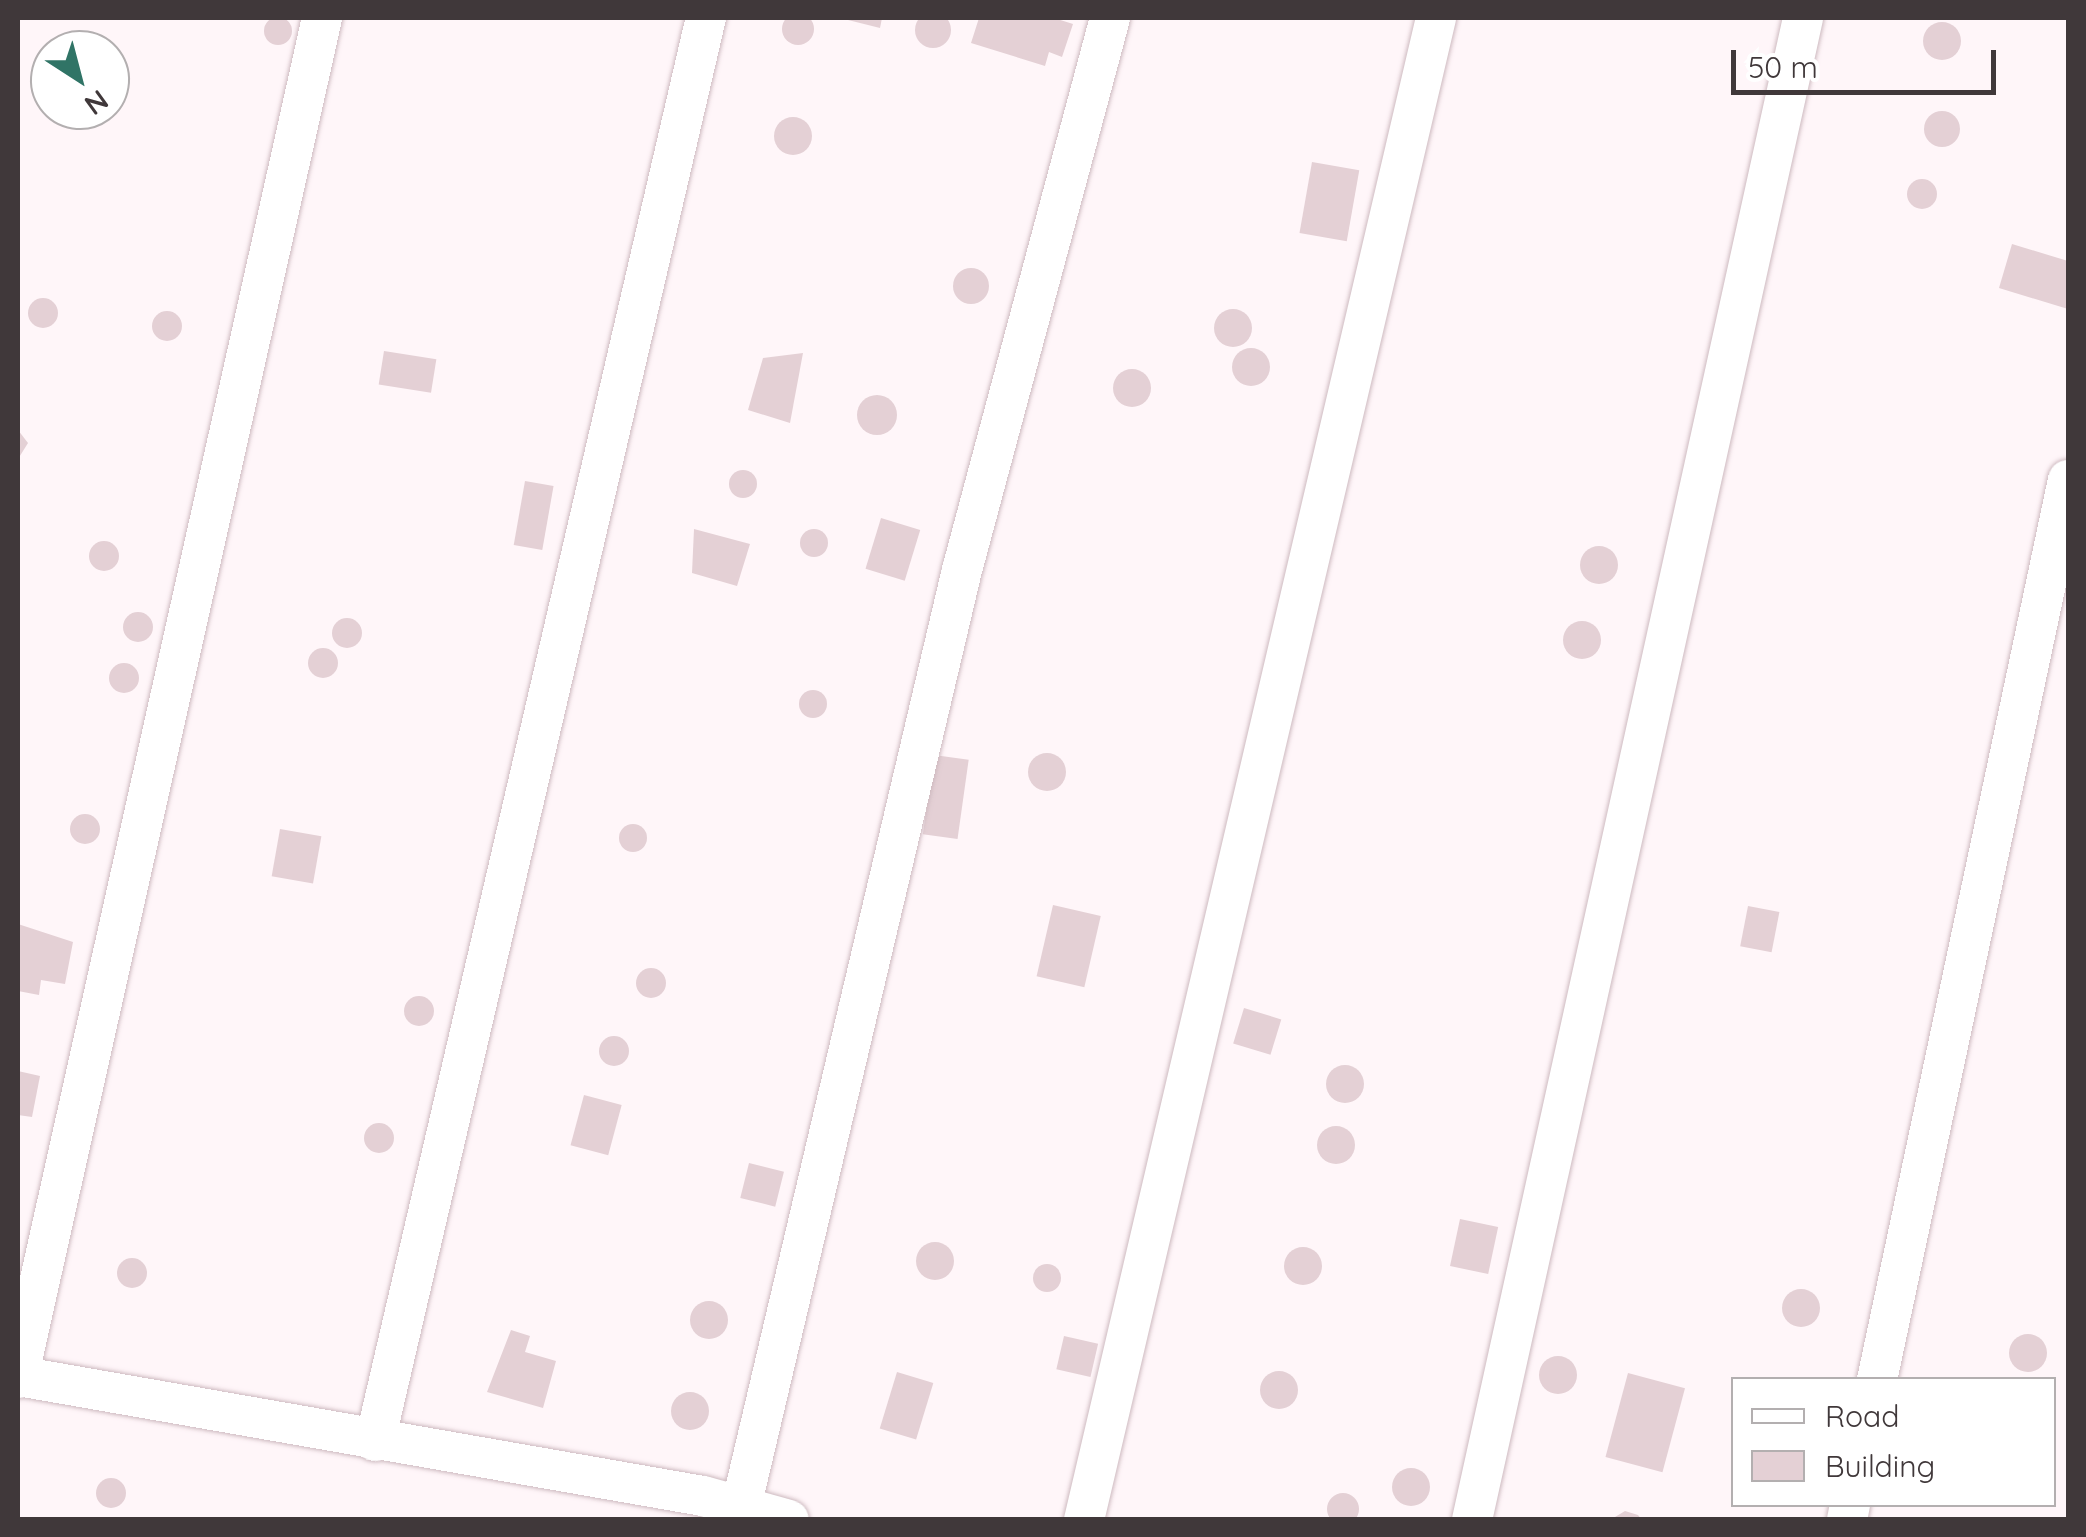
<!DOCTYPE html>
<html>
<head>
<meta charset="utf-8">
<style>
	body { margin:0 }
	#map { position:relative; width:2086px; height:1537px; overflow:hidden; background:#fff6f9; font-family:Quicksand,sans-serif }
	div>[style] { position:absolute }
	.building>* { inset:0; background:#e4d0d5; transform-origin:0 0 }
	.round { border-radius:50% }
	.roads { filter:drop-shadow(0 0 2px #cebac0) drop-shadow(0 0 2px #cebac0) }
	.minor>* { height:40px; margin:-20px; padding:0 20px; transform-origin:20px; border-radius:20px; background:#fff }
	span { translate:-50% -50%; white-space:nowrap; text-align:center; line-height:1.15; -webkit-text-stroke:9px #fff; paint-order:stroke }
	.frame { position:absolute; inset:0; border:20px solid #40383a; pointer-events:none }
	.legend { position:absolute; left:1731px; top:1377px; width:325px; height:130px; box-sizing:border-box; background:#fff; border:2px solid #b3afb0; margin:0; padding:12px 18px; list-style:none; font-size:30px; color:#40383a }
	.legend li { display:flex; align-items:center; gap:20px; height:50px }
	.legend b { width:50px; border:2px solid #b3afb0 }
	.north { position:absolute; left:30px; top:30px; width:100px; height:100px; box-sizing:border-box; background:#fff; border:2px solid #b3afb0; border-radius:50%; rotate:144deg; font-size:28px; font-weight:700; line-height:40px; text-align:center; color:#40383a }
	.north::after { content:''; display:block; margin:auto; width:35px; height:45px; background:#307466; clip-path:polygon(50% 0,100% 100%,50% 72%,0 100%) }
	.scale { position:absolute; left:1731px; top:50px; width:265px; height:45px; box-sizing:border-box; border:5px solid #40383a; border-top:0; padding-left:12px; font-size:30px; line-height:35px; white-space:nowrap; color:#40383a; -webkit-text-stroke:8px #fff; paint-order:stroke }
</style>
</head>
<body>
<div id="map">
	<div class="building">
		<div class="round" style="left:915px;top:12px;width:36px;height:36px"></div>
		<div class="round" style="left:782px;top:13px;width:32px;height:32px"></div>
		<div class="round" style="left:264px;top:17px;width:28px;height:28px"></div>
		<div style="clip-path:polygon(840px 18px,882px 18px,880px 28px)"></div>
		<div style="clip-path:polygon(979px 18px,1054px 18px,1073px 24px,1062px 57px,1049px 52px,1045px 66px,971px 43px)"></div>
		<div class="round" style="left:1923px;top:22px;width:38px;height:38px"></div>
		<div style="clip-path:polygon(110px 90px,116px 111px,100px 117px,90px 110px,110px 110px)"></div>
		<div class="round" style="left:1924px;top:111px;width:36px;height:36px"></div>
		<div class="round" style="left:774px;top:117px;width:38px;height:38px"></div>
		<div style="left:1312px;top:162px;width:48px;height:72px;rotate:10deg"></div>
		<div class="round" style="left:1907px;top:179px;width:30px;height:30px"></div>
		<div style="clip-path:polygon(2012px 244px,2068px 261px,2068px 309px,1999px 288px)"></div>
		<div class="round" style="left:953px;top:268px;width:36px;height:36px"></div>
		<div class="round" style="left:28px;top:298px;width:30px;height:30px"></div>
		<div class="round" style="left:1214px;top:309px;width:38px;height:38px"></div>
		<div class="round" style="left:152px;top:311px;width:30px;height:30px"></div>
		<div class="round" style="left:1232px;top:348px;width:38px;height:38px"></div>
		<div style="left:384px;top:351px;width:53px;height:34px;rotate:9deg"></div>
		<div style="clip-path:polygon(803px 353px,790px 423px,748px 410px,763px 358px)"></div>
		<div class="round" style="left:1113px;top:369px;width:38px;height:38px"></div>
		<div class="round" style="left:857px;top:395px;width:40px;height:40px"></div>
		<div style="clip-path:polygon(18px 430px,28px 443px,18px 459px)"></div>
		<div class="round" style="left:729px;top:470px;width:28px;height:28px"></div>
		<div style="left:525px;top:481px;width:29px;height:65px;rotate:10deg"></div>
		<div style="left:881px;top:518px;width:41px;height:53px;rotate:17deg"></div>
		<div class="round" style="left:800px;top:529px;width:28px;height:28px"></div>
		<div style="clip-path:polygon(694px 529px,750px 544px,737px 586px,692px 573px)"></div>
		<div class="round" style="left:89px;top:541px;width:30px;height:30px"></div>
		<div class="round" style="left:1580px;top:546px;width:38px;height:38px"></div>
		<div class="round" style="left:123px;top:612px;width:30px;height:30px"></div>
		<div class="round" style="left:332px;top:618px;width:30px;height:30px"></div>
		<div class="round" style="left:1563px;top:621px;width:38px;height:38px"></div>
		<div class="round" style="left:308px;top:648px;width:30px;height:30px"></div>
		<div class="round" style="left:109px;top:663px;width:30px;height:30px"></div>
		<div class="round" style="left:799px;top:690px;width:28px;height:28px"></div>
		<div class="round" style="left:1028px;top:753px;width:38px;height:38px"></div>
		<div style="left:934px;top:755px;width:35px;height:80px;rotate:8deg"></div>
		<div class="round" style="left:70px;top:814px;width:30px;height:30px"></div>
		<div class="round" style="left:619px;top:824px;width:28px;height:28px"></div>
		<div style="left:280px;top:829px;width:42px;height:48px;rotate:10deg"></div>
		<div style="left:1053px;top:905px;width:49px;height:73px;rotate:13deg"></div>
		<div style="left:1748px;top:906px;width:32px;height:41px;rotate:11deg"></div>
		<div style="clip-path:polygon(18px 924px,73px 942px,65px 984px,41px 980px,39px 995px,18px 991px)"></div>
		<div class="round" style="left:636px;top:968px;width:30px;height:30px"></div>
		<div class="round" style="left:404px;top:996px;width:30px;height:30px"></div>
		<div style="left:1244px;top:1008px;width:39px;height:37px;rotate:17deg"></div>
		<div class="round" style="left:599px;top:1036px;width:30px;height:30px"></div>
		<div class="round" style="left:1326px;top:1065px;width:38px;height:38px"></div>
		<div style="clip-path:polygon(18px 1071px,40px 1076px,32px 1117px,18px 1115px)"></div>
		<div style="left:584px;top:1095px;width:39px;height:52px;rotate:15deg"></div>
		<div class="round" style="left:364px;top:1123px;width:30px;height:30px"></div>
		<div class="round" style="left:1317px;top:1126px;width:38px;height:38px"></div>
		<div style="left:749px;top:1163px;width:36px;height:36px;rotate:14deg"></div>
		<div style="left:1460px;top:1219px;width:39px;height:48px;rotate:12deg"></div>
		<div class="round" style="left:916px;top:1242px;width:38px;height:38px"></div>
		<div class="round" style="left:1284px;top:1247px;width:38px;height:38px"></div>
		<div class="round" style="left:117px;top:1258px;width:30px;height:30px"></div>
		<div class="round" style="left:1033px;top:1264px;width:28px;height:28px"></div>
		<div class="round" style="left:1782px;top:1289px;width:38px;height:38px"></div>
		<div class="round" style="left:690px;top:1301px;width:38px;height:38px"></div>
		<div style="clip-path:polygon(511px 1330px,530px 1336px,525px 1352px,556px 1361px,543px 1408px,487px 1392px)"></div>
		<div class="round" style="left:2009px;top:1334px;width:38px;height:38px"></div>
		<div style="left:1064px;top:1336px;width:35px;height:34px;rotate:13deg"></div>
		<div class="round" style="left:1539px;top:1356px;width:38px;height:38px"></div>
		<div class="round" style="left:1260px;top:1371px;width:38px;height:38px"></div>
		<div style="left:897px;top:1372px;width:38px;height:59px;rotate:17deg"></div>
		<div style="left:1628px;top:1373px;width:59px;height:87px;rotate:15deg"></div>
		<div class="round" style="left:671px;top:1392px;width:38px;height:38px"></div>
		<div class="round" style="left:1392px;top:1468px;width:38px;height:38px"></div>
		<div class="round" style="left:96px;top:1478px;width:30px;height:30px"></div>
		<div class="round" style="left:1327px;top:1493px;width:32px;height:32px"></div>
		<div style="clip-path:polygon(1625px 1511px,1638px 1515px,1642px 1520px,1610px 1520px)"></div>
	</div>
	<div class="roads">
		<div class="minor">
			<div style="left:18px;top:1376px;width:695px;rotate:9.94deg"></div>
			<div style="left:703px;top:1496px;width:89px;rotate:15.6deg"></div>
			<div style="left:18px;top:1378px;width:1394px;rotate:-77.4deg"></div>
			<div style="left:1877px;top:1380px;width:920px;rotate:-78.02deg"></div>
			<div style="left:375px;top:1441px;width:1461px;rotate:-76.91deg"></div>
			<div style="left:741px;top:1507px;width:963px;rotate:-76.73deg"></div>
			<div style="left:962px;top:570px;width:571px;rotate:-74.99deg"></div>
			<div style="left:1084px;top:1520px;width:1543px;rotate:-76.81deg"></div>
			<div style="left:1472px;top:1520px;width:1538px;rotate:-77.57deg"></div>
			<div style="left:1847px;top:1520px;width:16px;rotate:-79deg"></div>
		</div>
	</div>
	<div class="frame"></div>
	<ul class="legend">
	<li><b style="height:12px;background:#fff"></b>Road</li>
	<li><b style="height:28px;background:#e4d0d5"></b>Building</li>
	</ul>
	<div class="north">N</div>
	<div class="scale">50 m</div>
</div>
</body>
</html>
